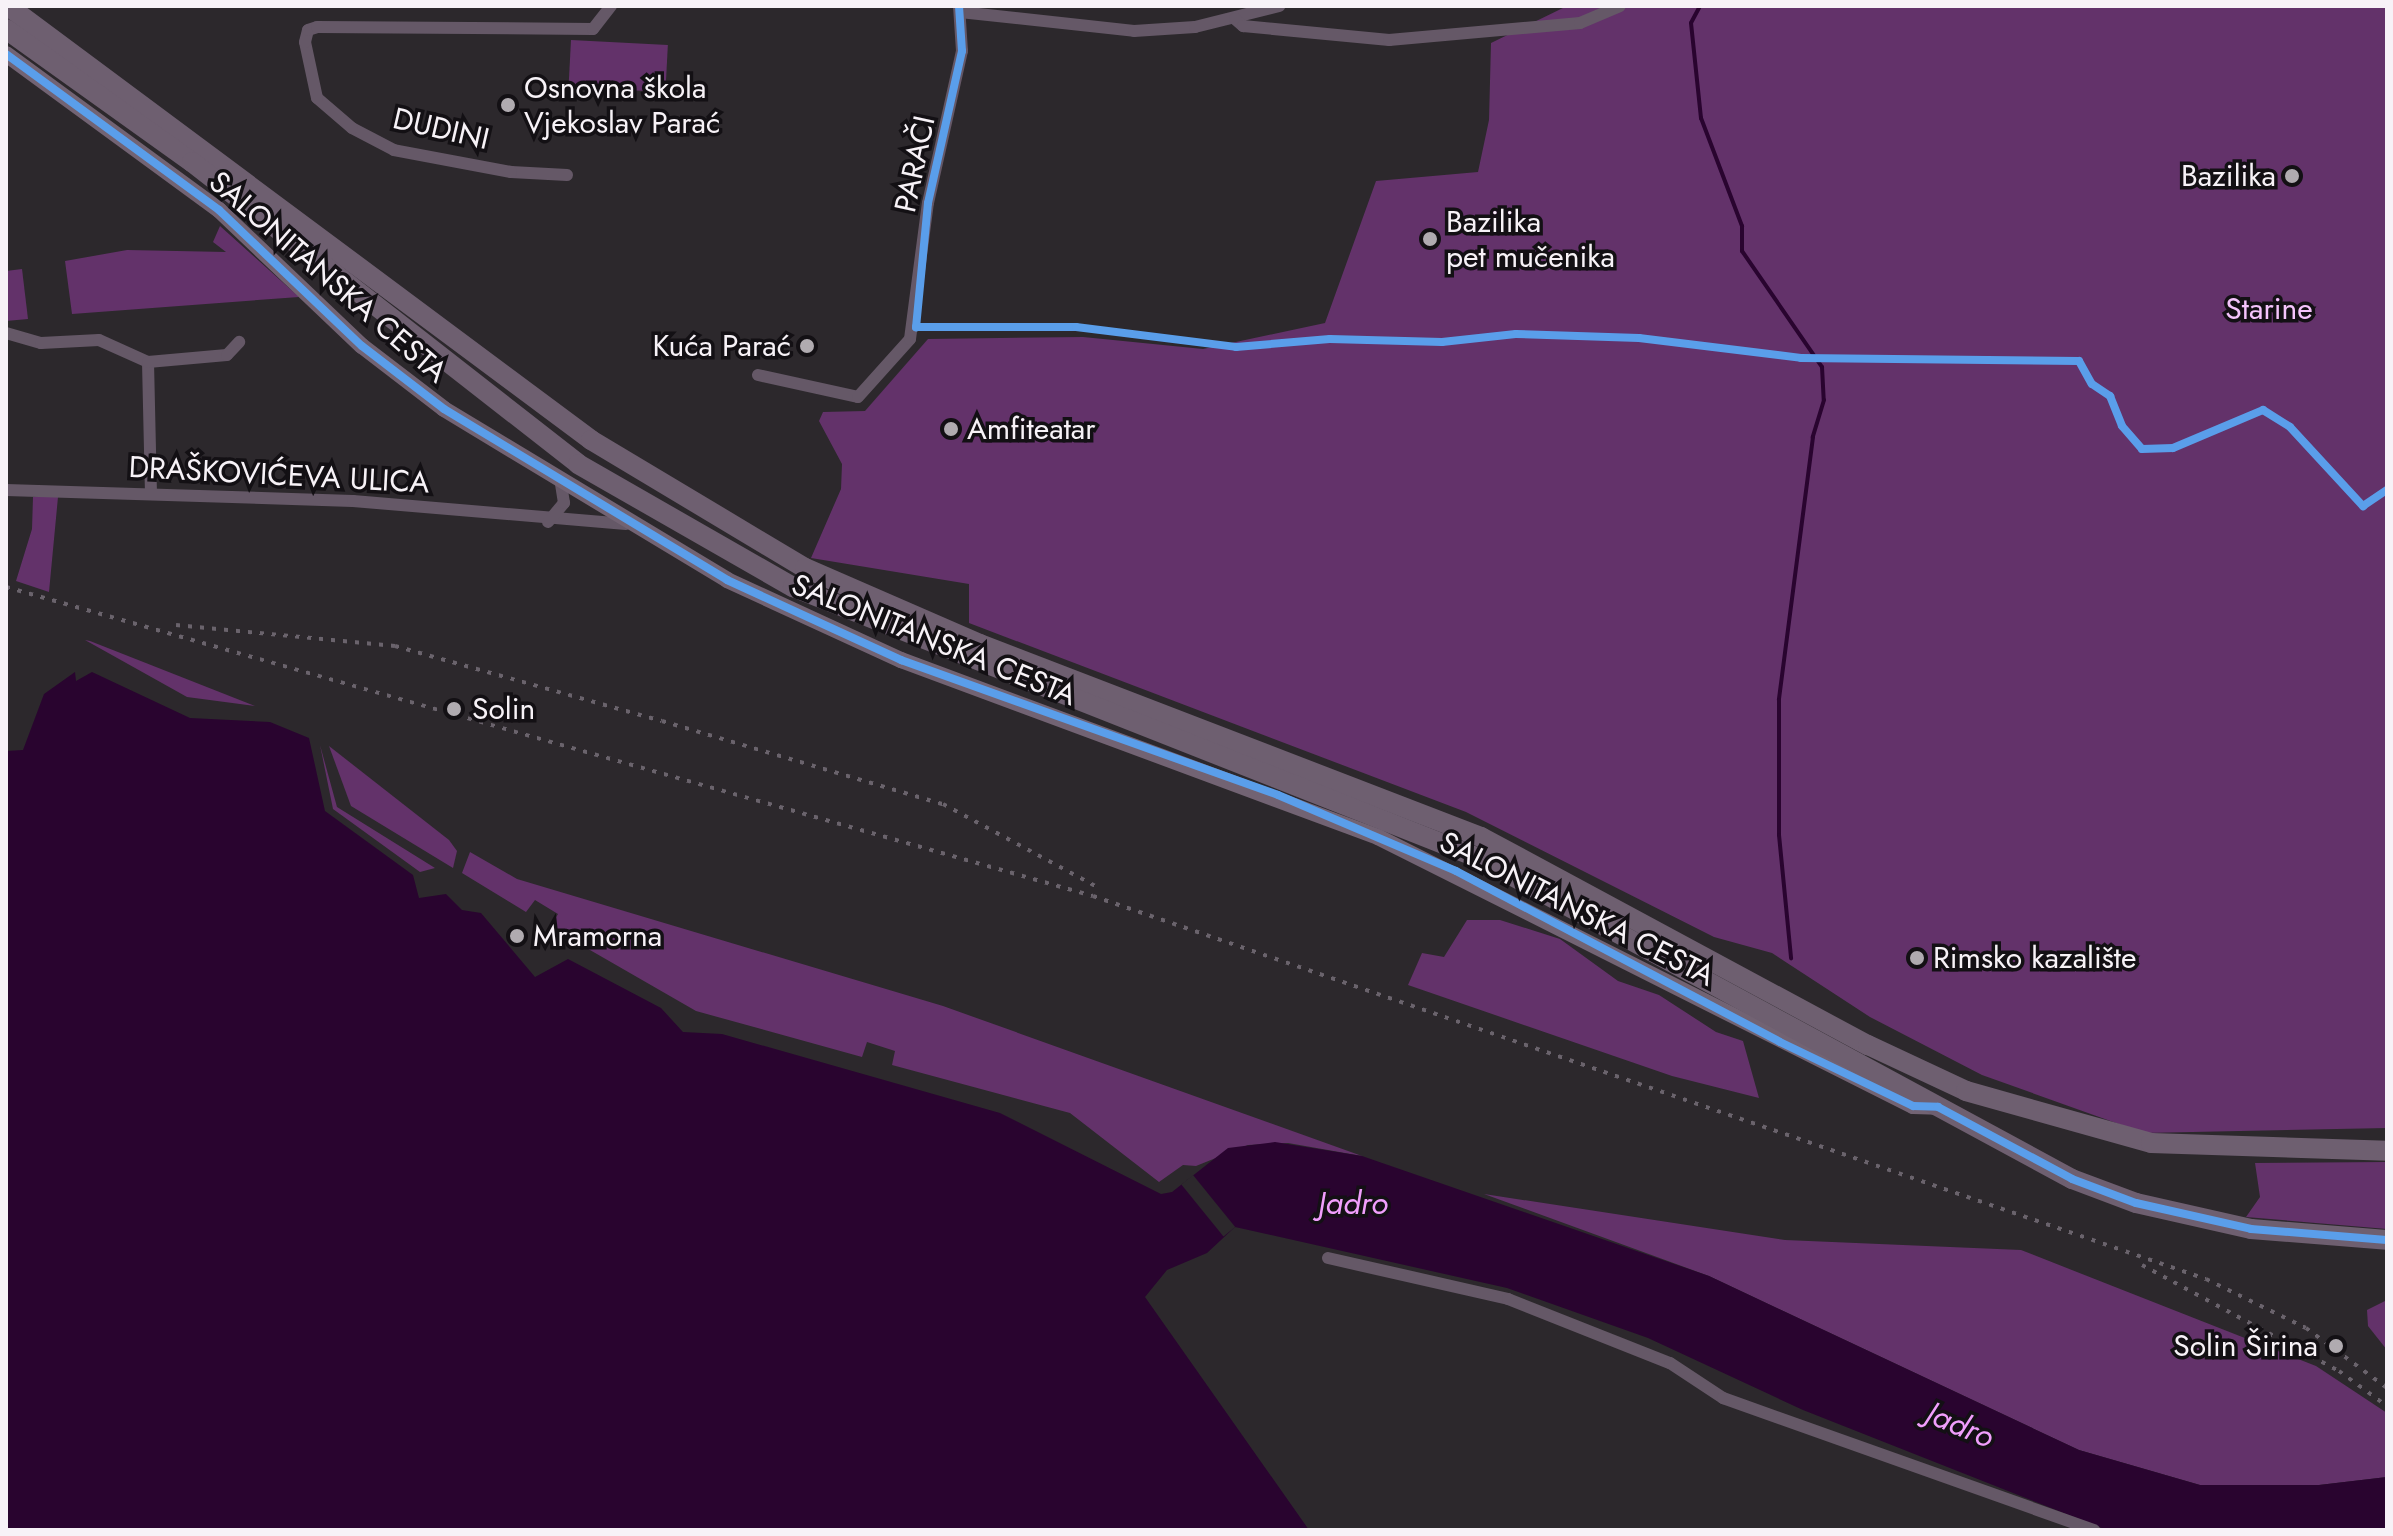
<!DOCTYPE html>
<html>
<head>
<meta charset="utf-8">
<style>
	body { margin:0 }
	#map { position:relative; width:2393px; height:1536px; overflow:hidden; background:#2c282c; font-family:Jost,sans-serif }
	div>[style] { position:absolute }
	.green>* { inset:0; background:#63326a; transform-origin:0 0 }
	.water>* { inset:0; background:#29042f }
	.pier>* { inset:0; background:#2c282c; transform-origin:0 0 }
	.stream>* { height:4px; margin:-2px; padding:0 2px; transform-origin:2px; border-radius:2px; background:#29042f }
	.minor>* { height:12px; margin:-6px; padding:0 6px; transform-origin:6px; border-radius:6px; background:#655867 }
	.secondary>* { height:16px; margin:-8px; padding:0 8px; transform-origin:8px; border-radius:8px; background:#726373 }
	.trunk>* { height:20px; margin:-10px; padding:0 10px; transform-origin:10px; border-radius:10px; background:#6e5f70 }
	.rail>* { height:4px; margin-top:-2px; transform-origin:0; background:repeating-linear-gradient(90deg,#6a636c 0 4px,transparent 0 12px) }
	.cycleway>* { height:8px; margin:-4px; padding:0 4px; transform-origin:4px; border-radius:4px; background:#5a9eea }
	.dots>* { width:22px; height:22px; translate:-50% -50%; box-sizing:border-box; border:4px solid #131014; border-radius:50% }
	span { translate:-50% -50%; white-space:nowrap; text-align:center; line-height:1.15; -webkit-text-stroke:7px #131014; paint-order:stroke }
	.poi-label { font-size:30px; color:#f7f2f7 }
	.left { translate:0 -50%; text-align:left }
	.right { translate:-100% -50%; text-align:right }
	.street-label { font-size:30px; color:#f7f2f7 }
	.park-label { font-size:30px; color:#f5c4fc }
	.water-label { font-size:32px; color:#f09efc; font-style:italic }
	.frame { position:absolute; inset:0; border:8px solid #f7f2f7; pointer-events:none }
</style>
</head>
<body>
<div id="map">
	<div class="green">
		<div style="clip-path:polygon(1567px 6px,2387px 6px,2387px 1128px,2144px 1133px,1982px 1075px,1870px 1017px,1772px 953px,1714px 937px,1466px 812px,969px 623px,969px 584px,811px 558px,841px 489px,842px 464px,819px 421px,823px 412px,865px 411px,928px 339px,1083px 337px,1203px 349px,1325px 323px,1376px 181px,1478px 172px,1489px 120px,1491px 43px)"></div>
		<div style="left:571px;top:40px;width:97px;height:47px;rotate:3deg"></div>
		<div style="clip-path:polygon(220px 226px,299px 297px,72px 314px,65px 261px,127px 250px,226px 252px,213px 242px)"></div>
		<div style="clip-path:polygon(22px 269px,28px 319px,6px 321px,6px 271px)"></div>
		<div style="clip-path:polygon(33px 497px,58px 497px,49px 592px,16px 581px,32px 529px)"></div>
		<div style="clip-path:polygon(85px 640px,90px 641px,255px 706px,187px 697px)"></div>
		<div style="clip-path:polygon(320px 745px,337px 807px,435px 868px,420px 872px,333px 809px)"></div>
		<div style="clip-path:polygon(329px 746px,449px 840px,457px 851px,453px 868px,351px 806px)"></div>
		<div style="clip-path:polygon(470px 852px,517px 879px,943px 1006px,1362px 1156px,1288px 1143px,1248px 1145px,1196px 1166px,1183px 1165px,1159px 1182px,1070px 1113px,892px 1065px,895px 1051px,867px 1042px,862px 1057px,696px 1011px,550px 927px,558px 914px,535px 900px,526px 912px,462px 873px)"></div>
		<div style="clip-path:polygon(1467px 920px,1500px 920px,1560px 939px,1618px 981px,1659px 995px,1716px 1032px,1743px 1041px,1759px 1098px,1672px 1076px,1408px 985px,1422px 953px,1444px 957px)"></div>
		<div style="clip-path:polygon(2387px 1162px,2387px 1229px,2246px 1217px,2260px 1197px,2255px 1163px)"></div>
		<div style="clip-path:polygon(1484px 1194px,1785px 1240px,2021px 1250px,2316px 1366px,2387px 1413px,2387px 1477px,2319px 1485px,2200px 1485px,2079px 1450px,1709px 1276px)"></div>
		<div style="clip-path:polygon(2387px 1300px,2387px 1350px,2368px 1326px,2367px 1310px)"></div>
	</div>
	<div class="water">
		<div style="clip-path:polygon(75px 672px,76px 681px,92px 672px,190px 718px,270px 722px,309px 738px,325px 811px,413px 875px,419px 898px,446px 894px,462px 910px,481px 913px,535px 977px,568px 959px,661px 1008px,683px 1032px,722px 1034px,1000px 1113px,1161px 1194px,1172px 1192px,1228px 1148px,1275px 1142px,1362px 1156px,1709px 1276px,2079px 1450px,2200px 1485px,2319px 1485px,2387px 1477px,2387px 1530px,2107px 1530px,1803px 1410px,1648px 1338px,1507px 1288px,1235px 1227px,1207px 1253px,1167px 1270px,1145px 1297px,1309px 1530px,6px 1530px,6px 751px,23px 750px,44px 694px)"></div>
	</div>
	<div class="pier">
		<div style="left:1193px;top:1175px;width:67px;height:15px;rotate:51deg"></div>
	</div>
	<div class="stream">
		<div style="left:1700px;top:6px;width:19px;rotate:118deg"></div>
		<div style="left:1691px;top:23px;width:96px;rotate:84deg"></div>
		<div style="left:1701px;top:118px;width:116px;rotate:69.2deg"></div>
		<div style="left:1742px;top:226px;width:25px;rotate:90deg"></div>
		<div style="left:1742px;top:251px;width:141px;rotate:55.4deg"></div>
		<div style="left:1822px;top:367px;width:33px;rotate:87deg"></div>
		<div style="left:1824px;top:400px;width:39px;rotate:107deg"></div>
		<div style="left:1813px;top:437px;width:265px;rotate:97.4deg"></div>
		<div style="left:1779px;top:700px;width:135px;rotate:90deg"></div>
		<div style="left:1779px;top:835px;width:124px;rotate:84.4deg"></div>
	</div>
	<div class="minor">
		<div style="left:960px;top:12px;width:175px;rotate:6.2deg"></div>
		<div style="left:1134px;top:31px;width:61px;rotate:-3.8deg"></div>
		<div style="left:1195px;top:27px;width:87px;rotate:-14deg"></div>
		<div style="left:1235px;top:19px;width:11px;rotate:41deg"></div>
		<div style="left:1243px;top:26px;width:147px;rotate:5.5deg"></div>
		<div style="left:1389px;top:40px;width:192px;rotate:-5.1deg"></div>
		<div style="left:1580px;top:23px;width:43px;rotate:-23deg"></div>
		<div style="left:567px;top:175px;width:56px;rotate:-176.9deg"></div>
		<div style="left:511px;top:172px;width:119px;rotate:-169.4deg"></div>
		<div style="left:394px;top:150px;width:47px;rotate:-152.4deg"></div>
		<div style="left:352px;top:128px;width:46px;rotate:-139.4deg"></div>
		<div style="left:317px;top:98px;width:57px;rotate:-102.1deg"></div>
		<div style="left:305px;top:42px;width:12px;rotate:-76deg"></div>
		<div style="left:308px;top:30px;width:9px;rotate:-18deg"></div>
		<div style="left:317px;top:27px;width:276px;rotate:0.4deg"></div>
		<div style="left:593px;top:29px;width:29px;rotate:-52deg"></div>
		<div style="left:6px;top:333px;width:36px;rotate:16deg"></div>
		<div style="left:41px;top:343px;width:58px;rotate:-3deg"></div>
		<div style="left:99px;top:340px;width:54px;rotate:24.2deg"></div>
		<div style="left:148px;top:362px;width:131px;rotate:88.7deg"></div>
		<div style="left:148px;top:362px;width:79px;rotate:-5.1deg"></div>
		<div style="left:227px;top:355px;width:18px;rotate:-47deg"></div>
		<div style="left:758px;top:375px;width:102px;rotate:12.4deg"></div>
		<div style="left:858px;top:397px;width:78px;rotate:-48.1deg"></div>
		<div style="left:910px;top:339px;width:137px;rotate:-82.5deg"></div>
		<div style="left:928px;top:203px;width:156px;rotate:-77.4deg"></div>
		<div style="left:962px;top:51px;width:45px;rotate:-93.8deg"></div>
		<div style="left:6px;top:490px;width:347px;rotate:1.8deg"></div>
		<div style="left:353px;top:501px;width:274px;rotate:4.8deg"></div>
		<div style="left:548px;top:522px;width:25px;rotate:-50deg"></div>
		<div style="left:564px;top:503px;width:19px;rotate:-99deg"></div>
		<div style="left:1328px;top:1258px;width:185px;rotate:12.8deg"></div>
		<div style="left:1508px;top:1299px;width:174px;rotate:21.6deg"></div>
		<div style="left:1670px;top:1363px;width:64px;rotate:33.4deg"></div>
		<div style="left:1723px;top:1398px;width:394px;rotate:19.6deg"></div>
	</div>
	<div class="secondary">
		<div style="left:6px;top:54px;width:264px;rotate:36.2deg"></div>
		<div style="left:219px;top:210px;width:197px;rotate:43.6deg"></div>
		<div style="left:362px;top:346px;width:103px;rotate:37.5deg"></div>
		<div style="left:444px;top:409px;width:331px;rotate:31.1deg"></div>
		<div style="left:727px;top:580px;width:192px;rotate:24.7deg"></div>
		<div style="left:901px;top:660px;width:509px;rotate:20.36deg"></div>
		<div style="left:1378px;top:837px;width:599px;rotate:26.69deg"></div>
		<div style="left:1913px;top:1106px;width:25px;rotate:2deg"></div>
	</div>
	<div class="trunk">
		<div style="left:8px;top:6px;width:727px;rotate:36.66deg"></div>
		<div style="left:591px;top:440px;width:249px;rotate:30.9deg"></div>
		<div style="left:805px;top:568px;width:191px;rotate:23.5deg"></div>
		<div style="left:980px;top:644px;width:537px;rotate:21.07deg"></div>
		<div style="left:1481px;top:837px;width:439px;rotate:28.3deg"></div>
		<div style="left:1868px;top:1045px;width:108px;rotate:25.1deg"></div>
		<div style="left:1966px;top:1091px;width:192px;rotate:15.7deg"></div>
		<div style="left:2151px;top:1143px;width:236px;rotate:1.9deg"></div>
		<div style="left:6px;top:29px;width:229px;rotate:35.6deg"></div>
		<div style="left:192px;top:162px;width:490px;rotate:38deg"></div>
		<div style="left:578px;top:464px;width:248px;rotate:29.8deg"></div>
		<div style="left:793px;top:587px;width:740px;rotate:21.57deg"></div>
		<div style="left:1481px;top:859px;width:672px;rotate:28.43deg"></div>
		<div style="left:2072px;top:1179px;width:68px;rotate:20.6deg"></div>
		<div style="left:2136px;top:1203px;width:118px;rotate:12.7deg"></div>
		<div style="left:2251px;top:1229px;width:136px;rotate:4.6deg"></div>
	</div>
	<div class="rail">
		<div style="left:6px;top:587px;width:1130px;rotate:15.87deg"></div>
		<div style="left:1093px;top:896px;width:1177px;rotate:18.99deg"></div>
		<div style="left:2206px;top:1279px;width:111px;rotate:26.1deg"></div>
		<div style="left:2306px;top:1328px;width:101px;rotate:36.5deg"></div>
		<div style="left:176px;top:625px;width:220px;rotate:5.5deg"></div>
		<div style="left:395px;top:646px;width:277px;rotate:15.7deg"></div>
		<div style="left:662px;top:721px;width:293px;rotate:16.5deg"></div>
		<div style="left:943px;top:804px;width:173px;rotate:28.3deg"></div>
		<div style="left:2142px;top:1265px;width:224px;rotate:28.3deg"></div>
		<div style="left:2339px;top:1371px;width:59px;rotate:36.1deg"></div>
	</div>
	<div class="cycleway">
		<div style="left:959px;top:6px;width:45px;rotate:86.2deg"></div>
		<div style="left:962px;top:51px;width:156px;rotate:102.6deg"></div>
		<div style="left:928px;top:203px;width:125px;rotate:95.5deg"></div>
		<div style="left:916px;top:327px;width:160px"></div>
		<div style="left:1076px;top:327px;width:161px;rotate:7.1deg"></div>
		<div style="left:1236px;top:347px;width:94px;rotate:-4.9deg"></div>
		<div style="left:1330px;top:339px;width:112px;rotate:1.5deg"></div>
		<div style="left:1442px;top:342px;width:74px;rotate:-6.2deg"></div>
		<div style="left:1516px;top:334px;width:123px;rotate:1.9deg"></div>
		<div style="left:1639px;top:338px;width:163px;rotate:7deg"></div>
		<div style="left:1801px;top:358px;width:278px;rotate:0.6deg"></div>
		<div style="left:2079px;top:361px;width:26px;rotate:61deg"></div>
		<div style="left:2092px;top:384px;width:22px;rotate:34deg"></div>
		<div style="left:2110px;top:396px;width:32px;rotate:68deg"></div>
		<div style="left:2122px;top:426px;width:30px;rotate:49deg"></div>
		<div style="left:2142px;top:449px;width:31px;rotate:-2deg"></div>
		<div style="left:2173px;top:448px;width:98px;rotate:-22.9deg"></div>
		<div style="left:2263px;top:410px;width:32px;rotate:32deg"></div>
		<div style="left:2290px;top:427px;width:108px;rotate:47.3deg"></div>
		<div style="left:2363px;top:506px;width:29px;rotate:-34deg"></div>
		<div style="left:6px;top:54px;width:264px;rotate:36.2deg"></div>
		<div style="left:219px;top:210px;width:197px;rotate:43.6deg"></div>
		<div style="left:362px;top:346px;width:103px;rotate:37.5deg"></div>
		<div style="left:444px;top:409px;width:331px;rotate:31.1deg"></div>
		<div style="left:727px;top:580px;width:192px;rotate:24.7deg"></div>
		<div style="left:901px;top:660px;width:400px;rotate:19.7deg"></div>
		<div style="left:1278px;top:795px;width:194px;rotate:23.1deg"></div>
		<div style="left:1456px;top:871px;width:366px;rotate:27.8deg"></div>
		<div style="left:1780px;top:1042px;width:148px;rotate:25.7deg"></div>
		<div style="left:1913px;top:1106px;width:25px;rotate:2deg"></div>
		<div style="left:1938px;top:1107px;width:152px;rotate:28.2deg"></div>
		<div style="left:2072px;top:1179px;width:68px;rotate:20.6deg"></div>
		<div style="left:2136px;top:1203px;width:118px;rotate:12.7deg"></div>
		<div style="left:2251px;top:1229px;width:136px;rotate:4.6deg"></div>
	</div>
	<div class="dots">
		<div style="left:508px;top:105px;background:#b0abb0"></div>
		<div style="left:2292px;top:176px;background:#b0abb0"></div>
		<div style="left:1430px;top:239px;background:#b0abb0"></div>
		<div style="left:807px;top:346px;background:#b0abb0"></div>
		<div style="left:951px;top:429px;background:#b0abb0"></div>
		<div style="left:454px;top:709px;background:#b0abb0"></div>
		<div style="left:517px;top:936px;background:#b0abb0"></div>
		<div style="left:1917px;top:958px;background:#b0abb0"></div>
		<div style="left:2336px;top:1346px;background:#b0abb0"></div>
	</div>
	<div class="poi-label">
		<span class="left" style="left:524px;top:105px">Osnovna škola<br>Vjekoslav Parać</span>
		<span class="right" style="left:2276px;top:176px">Bazilika</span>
		<span class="left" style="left:1446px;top:239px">Bazilika<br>pet mučenika</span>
		<span class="right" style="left:791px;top:346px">Kuća Parać</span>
		<span class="left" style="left:967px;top:429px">Amfiteatar</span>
		<span class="left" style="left:472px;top:709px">Solin</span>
		<span class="left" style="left:533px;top:936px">Mramorna</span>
		<span class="left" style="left:1933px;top:958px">Rimsko kazalište</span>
		<span class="right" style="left:2318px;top:1346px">Solin Širina</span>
	</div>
	<div class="street-label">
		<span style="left:441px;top:129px;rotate:13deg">DUDINI</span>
		<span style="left:915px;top:164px;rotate:-78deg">PARAČI</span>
		<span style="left:328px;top:277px;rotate:41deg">SALONITANSKA CESTA</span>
		<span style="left:279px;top:475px;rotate:3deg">DRAŠKOVIĆEVA ULICA</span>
		<span style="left:934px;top:640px;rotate:22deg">SALONITANSKA CESTA</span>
		<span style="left:1577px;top:909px;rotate:27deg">SALONITANSKA CESTA</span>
	</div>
	<div class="park-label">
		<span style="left:2269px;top:309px">Starine</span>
	</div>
	<div class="water-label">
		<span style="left:1353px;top:1203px">Jadro</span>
		<span style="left:1960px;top:1425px;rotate:23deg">Jadro</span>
	</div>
	<div class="frame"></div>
</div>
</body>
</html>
